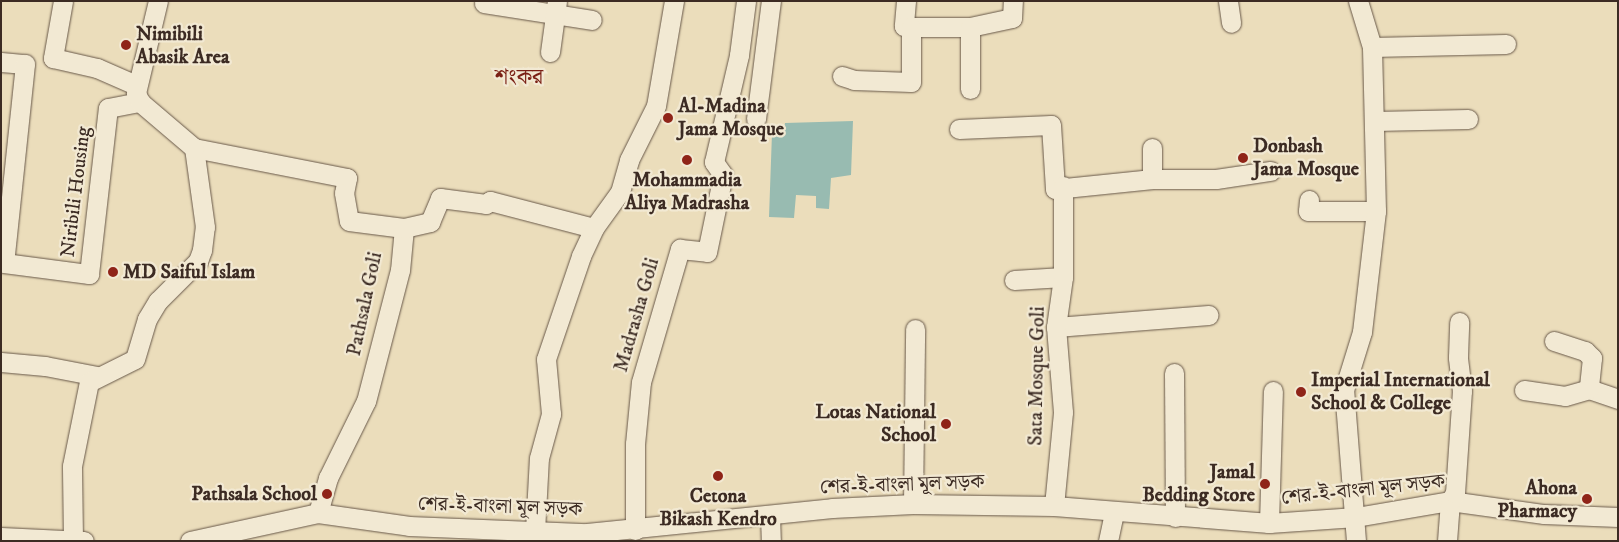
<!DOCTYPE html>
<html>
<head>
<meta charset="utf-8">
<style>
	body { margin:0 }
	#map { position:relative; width:1619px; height:542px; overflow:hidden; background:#ebddbb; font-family:"IM FELL DW Pica","Noto Serif Bengali",serif }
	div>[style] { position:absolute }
	.water>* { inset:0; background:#98bbb1 }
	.roads { filter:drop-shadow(0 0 1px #685849) drop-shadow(0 0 1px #685849) }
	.minor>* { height:19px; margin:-9.5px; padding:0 9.5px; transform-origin:9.5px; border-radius:9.5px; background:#f2e9d3 }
	.dots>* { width:14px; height:14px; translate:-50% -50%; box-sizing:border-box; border:2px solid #f2e9d3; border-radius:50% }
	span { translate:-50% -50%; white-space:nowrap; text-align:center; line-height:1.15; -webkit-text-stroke:4.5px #f2e9d3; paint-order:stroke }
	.poi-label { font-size:20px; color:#3c2b23; font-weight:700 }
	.left { translate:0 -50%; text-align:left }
	.right { translate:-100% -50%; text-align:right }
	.street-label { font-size:20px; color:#3c2b23 }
	.quarter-label { font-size:22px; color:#7a1f14 }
	.frame { position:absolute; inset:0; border:2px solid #3c2b23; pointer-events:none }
</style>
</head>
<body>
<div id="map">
	<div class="water">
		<div style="clip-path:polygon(853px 121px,851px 175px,831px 178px,829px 209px,816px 208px,816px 196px,796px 195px,794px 218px,769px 217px,772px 133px,784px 129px,785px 123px)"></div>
	</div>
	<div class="roads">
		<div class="minor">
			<div style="left:63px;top:1px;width:58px;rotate:100deg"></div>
			<div style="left:53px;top:58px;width:45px;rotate:12.8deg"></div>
			<div style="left:97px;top:68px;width:43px;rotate:23.6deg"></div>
			<div style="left:906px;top:1px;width:25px;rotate:95deg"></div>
			<div style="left:904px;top:26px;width:7px;rotate:8deg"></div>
			<div style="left:911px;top:27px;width:59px"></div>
			<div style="left:970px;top:27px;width:43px;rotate:-12.1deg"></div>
			<div style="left:1012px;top:18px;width:17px;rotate:-87deg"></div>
			<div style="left:1228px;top:1px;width:22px;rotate:82deg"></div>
			<div style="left:484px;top:3px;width:109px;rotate:8.9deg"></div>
			<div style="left:1372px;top:47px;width:134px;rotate:-1.3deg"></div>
			<div style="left:550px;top:52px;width:51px;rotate:-82.2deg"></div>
			<div style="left:1px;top:62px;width:24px;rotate:5deg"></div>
			<div style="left:25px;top:64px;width:200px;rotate:96deg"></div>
			<div style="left:4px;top:263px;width:86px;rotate:7.4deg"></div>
			<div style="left:89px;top:274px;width:167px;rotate:-83.5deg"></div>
			<div style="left:108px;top:108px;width:33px;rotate:-11deg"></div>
			<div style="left:842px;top:76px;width:13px;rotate:18deg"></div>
			<div style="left:854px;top:80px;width:57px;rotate:2deg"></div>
			<div style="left:911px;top:82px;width:55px;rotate:-90deg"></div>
			<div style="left:970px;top:89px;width:62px;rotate:-90deg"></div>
			<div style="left:756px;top:119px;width:119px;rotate:-82.8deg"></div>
			<div style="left:1375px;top:121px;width:93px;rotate:-1.2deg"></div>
			<div style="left:959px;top:129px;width:92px;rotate:-2.5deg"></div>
			<div style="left:1051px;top:125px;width:64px;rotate:86.4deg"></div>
			<div style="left:1055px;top:189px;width:98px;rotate:-5.9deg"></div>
			<div style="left:1152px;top:179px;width:64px"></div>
			<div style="left:1216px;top:179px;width:55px;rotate:-8.4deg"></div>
			<div style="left:194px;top:148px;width:156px;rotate:11.1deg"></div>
			<div style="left:347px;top:178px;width:15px;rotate:101deg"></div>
			<div style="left:344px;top:193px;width:28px;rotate:80deg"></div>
			<div style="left:349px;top:221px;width:55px;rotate:7.3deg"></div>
			<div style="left:404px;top:228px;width:42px;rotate:95.4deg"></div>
			<div style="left:400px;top:270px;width:135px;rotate:104.5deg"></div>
			<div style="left:366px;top:401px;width:86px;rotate:116.3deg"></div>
			<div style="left:328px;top:478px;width:36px;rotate:106deg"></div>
			<div style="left:1152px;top:179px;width:31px;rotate:-90deg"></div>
			<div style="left:1309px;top:200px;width:11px;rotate:95deg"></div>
			<div style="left:1308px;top:211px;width:68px"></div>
			<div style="left:404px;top:228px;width:27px;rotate:-13deg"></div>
			<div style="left:430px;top:222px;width:26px;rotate:-67deg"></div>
			<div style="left:440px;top:198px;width:46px;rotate:7.4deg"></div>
			<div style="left:486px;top:204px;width:5px;rotate:-37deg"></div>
			<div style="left:490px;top:201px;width:107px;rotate:14.6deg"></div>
			<div style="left:1014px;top:280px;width:49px;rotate:-3.5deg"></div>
			<div style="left:1056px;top:327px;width:153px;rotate:-4.5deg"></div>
			<div style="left:1554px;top:341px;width:33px;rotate:18deg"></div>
			<div style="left:1585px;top:351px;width:10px;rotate:45deg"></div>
			<div style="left:1592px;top:358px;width:31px;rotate:96deg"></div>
			<div style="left:1589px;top:389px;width:31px;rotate:19deg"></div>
			<div style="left:1px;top:362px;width:44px;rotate:5.2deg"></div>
			<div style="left:45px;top:366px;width:53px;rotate:10.9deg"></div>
			<div style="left:1174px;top:373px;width:144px;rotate:89.6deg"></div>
			<div style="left:1524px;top:390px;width:41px;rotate:8.3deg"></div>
			<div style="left:1565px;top:396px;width:25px;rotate:-16deg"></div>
			<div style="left:913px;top:504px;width:175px;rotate:-89.3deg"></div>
			<div style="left:1054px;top:506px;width:94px;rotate:-84.5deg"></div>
			<div style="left:1063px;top:412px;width:85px;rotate:-94.7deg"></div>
			<div style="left:1056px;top:327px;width:50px;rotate:-82deg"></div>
			<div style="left:1063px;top:277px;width:91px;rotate:-90deg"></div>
			<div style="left:770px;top:516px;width:25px;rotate:88deg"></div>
			<div style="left:1269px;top:523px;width:132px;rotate:-88.3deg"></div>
			<div style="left:635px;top:530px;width:86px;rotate:-90deg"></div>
			<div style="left:635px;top:444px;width:62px;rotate:-84.5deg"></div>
			<div style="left:641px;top:382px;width:139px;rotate:-73.7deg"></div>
			<div style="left:680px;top:249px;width:27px;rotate:6deg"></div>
			<div style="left:707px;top:252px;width:79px;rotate:-78.3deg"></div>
			<div style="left:723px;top:175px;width:16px;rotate:-125deg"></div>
			<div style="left:714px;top:162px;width:110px;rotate:-76.8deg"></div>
			<div style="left:739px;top:55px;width:54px;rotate:-82.6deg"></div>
			<div style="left:535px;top:531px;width:73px;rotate:-86.9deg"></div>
			<div style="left:539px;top:458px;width:46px;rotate:-74.7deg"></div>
			<div style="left:551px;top:414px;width:55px;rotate:-95.2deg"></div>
			<div style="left:546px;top:359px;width:109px;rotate:-71.2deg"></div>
			<div style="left:581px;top:256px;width:31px;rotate:-65deg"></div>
			<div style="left:594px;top:228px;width:44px;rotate:-54.2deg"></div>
			<div style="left:620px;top:192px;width:33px;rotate:-74deg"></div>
			<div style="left:629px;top:160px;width:60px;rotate:-63.4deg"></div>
			<div style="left:656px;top:106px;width:107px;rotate:-80.3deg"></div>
			<div style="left:1px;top:537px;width:83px;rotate:2.8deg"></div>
			<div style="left:73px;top:540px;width:74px;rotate:-90.8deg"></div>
			<div style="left:72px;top:466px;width:86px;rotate:-78.6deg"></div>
			<div style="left:89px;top:382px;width:51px;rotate:-26.6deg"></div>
			<div style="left:135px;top:359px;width:42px;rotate:-73.3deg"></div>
			<div style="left:147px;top:319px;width:21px;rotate:-59deg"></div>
			<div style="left:158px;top:301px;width:57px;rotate:-45deg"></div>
			<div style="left:198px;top:261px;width:12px;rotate:-70deg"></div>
			<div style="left:202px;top:250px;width:23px;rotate:-83deg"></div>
			<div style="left:205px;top:227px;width:80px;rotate:-97.9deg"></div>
			<div style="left:194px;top:148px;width:71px;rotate:-139.6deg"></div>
			<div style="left:140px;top:102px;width:10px;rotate:-114deg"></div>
			<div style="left:136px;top:93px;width:95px;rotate:-76.6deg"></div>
			<div style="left:190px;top:541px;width:131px;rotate:-12.3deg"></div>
			<div style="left:318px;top:513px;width:92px;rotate:8.1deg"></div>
			<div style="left:409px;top:526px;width:178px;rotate:2.3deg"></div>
			<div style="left:587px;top:533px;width:246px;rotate:-5.8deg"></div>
			<div style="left:832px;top:508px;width:81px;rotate:-2.8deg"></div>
			<div style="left:913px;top:504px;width:141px;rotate:0.8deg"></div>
			<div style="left:1054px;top:506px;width:216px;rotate:4.5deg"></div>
			<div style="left:1269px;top:523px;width:87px;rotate:-3.9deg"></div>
			<div style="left:1356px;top:517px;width:95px;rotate:-9.7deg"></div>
			<div style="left:1450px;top:501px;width:95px;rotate:7.9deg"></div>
			<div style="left:1544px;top:514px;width:74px;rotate:2.3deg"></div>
			<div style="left:1108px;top:541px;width:29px;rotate:-78deg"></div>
			<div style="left:1356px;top:541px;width:151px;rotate:-94.5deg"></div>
			<div style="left:1344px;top:390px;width:61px;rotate:-72.8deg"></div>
			<div style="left:1362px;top:332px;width:122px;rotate:-83.4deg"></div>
			<div style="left:1376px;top:211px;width:164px;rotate:-91.4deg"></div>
			<div style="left:1372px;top:47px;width:48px;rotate:-106.9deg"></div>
			<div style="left:1447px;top:541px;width:40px;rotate:-85.7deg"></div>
			<div style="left:1450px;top:501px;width:9px;rotate:-58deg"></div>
			<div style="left:1455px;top:493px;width:102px;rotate:-86.1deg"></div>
			<div style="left:1462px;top:391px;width:34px;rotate:-97deg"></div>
			<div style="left:1458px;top:357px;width:35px;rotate:-88deg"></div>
		</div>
	</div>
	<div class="dots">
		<div style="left:126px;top:45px;background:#8f2418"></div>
		<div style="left:668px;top:118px;background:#8f2418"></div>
		<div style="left:1243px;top:158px;background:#8f2418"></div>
		<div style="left:687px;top:160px;background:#8f2418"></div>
		<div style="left:113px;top:272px;background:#8f2418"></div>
		<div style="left:1301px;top:392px;background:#8f2418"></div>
		<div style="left:946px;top:424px;background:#8f2418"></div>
		<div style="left:718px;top:476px;background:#8f2418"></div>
		<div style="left:1265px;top:484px;background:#8f2418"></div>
		<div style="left:327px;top:494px;background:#8f2418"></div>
		<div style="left:1587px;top:499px;background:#8f2418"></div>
	</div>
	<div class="poi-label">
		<span class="left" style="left:136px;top:46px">Nimibili<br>Abasik Area</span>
		<span class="left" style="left:678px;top:118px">Al-Madina<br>Jama Mosque</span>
		<span class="left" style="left:1253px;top:158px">Donbash<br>Jama Mosque</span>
		<span style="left:687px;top:192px">Mohammadia<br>Aliya Madrasha</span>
		<span class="left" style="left:123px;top:272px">MD Saiful Islam</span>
		<span class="left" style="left:1311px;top:392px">Imperial International<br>School &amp; College</span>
		<span class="right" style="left:936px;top:424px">Lotas National<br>School</span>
		<span class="right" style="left:1255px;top:484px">Jamal<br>Bedding Store</span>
		<span class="right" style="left:1577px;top:500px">Ahona<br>Pharmacy</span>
		<span class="right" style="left:317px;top:494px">Pathsala School</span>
		<span style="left:718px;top:508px">Cetona<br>Bikash Kendro</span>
	</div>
	<div class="street-label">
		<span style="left:76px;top:192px;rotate:-83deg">Niribili Housing</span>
		<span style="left:365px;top:304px;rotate:-78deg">Pathsala Goli</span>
		<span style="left:637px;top:315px;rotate:-74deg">Madrasha Goli</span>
		<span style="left:1037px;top:376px;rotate:-89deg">Sata Mosque Goli</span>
		<span style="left:902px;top:485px;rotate:-2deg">শের-ই-বাংলা মূল সড়ক</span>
		<span style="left:1363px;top:490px;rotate:-6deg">শের-ই-বাংলা মূল সড়ক</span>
		<span style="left:500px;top:507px;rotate:2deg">শের-ই-বাংলা মূল সড়ক</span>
	</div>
	<div class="quarter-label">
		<span style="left:519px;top:78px">শংকর</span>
	</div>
	<div class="frame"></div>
</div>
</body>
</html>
